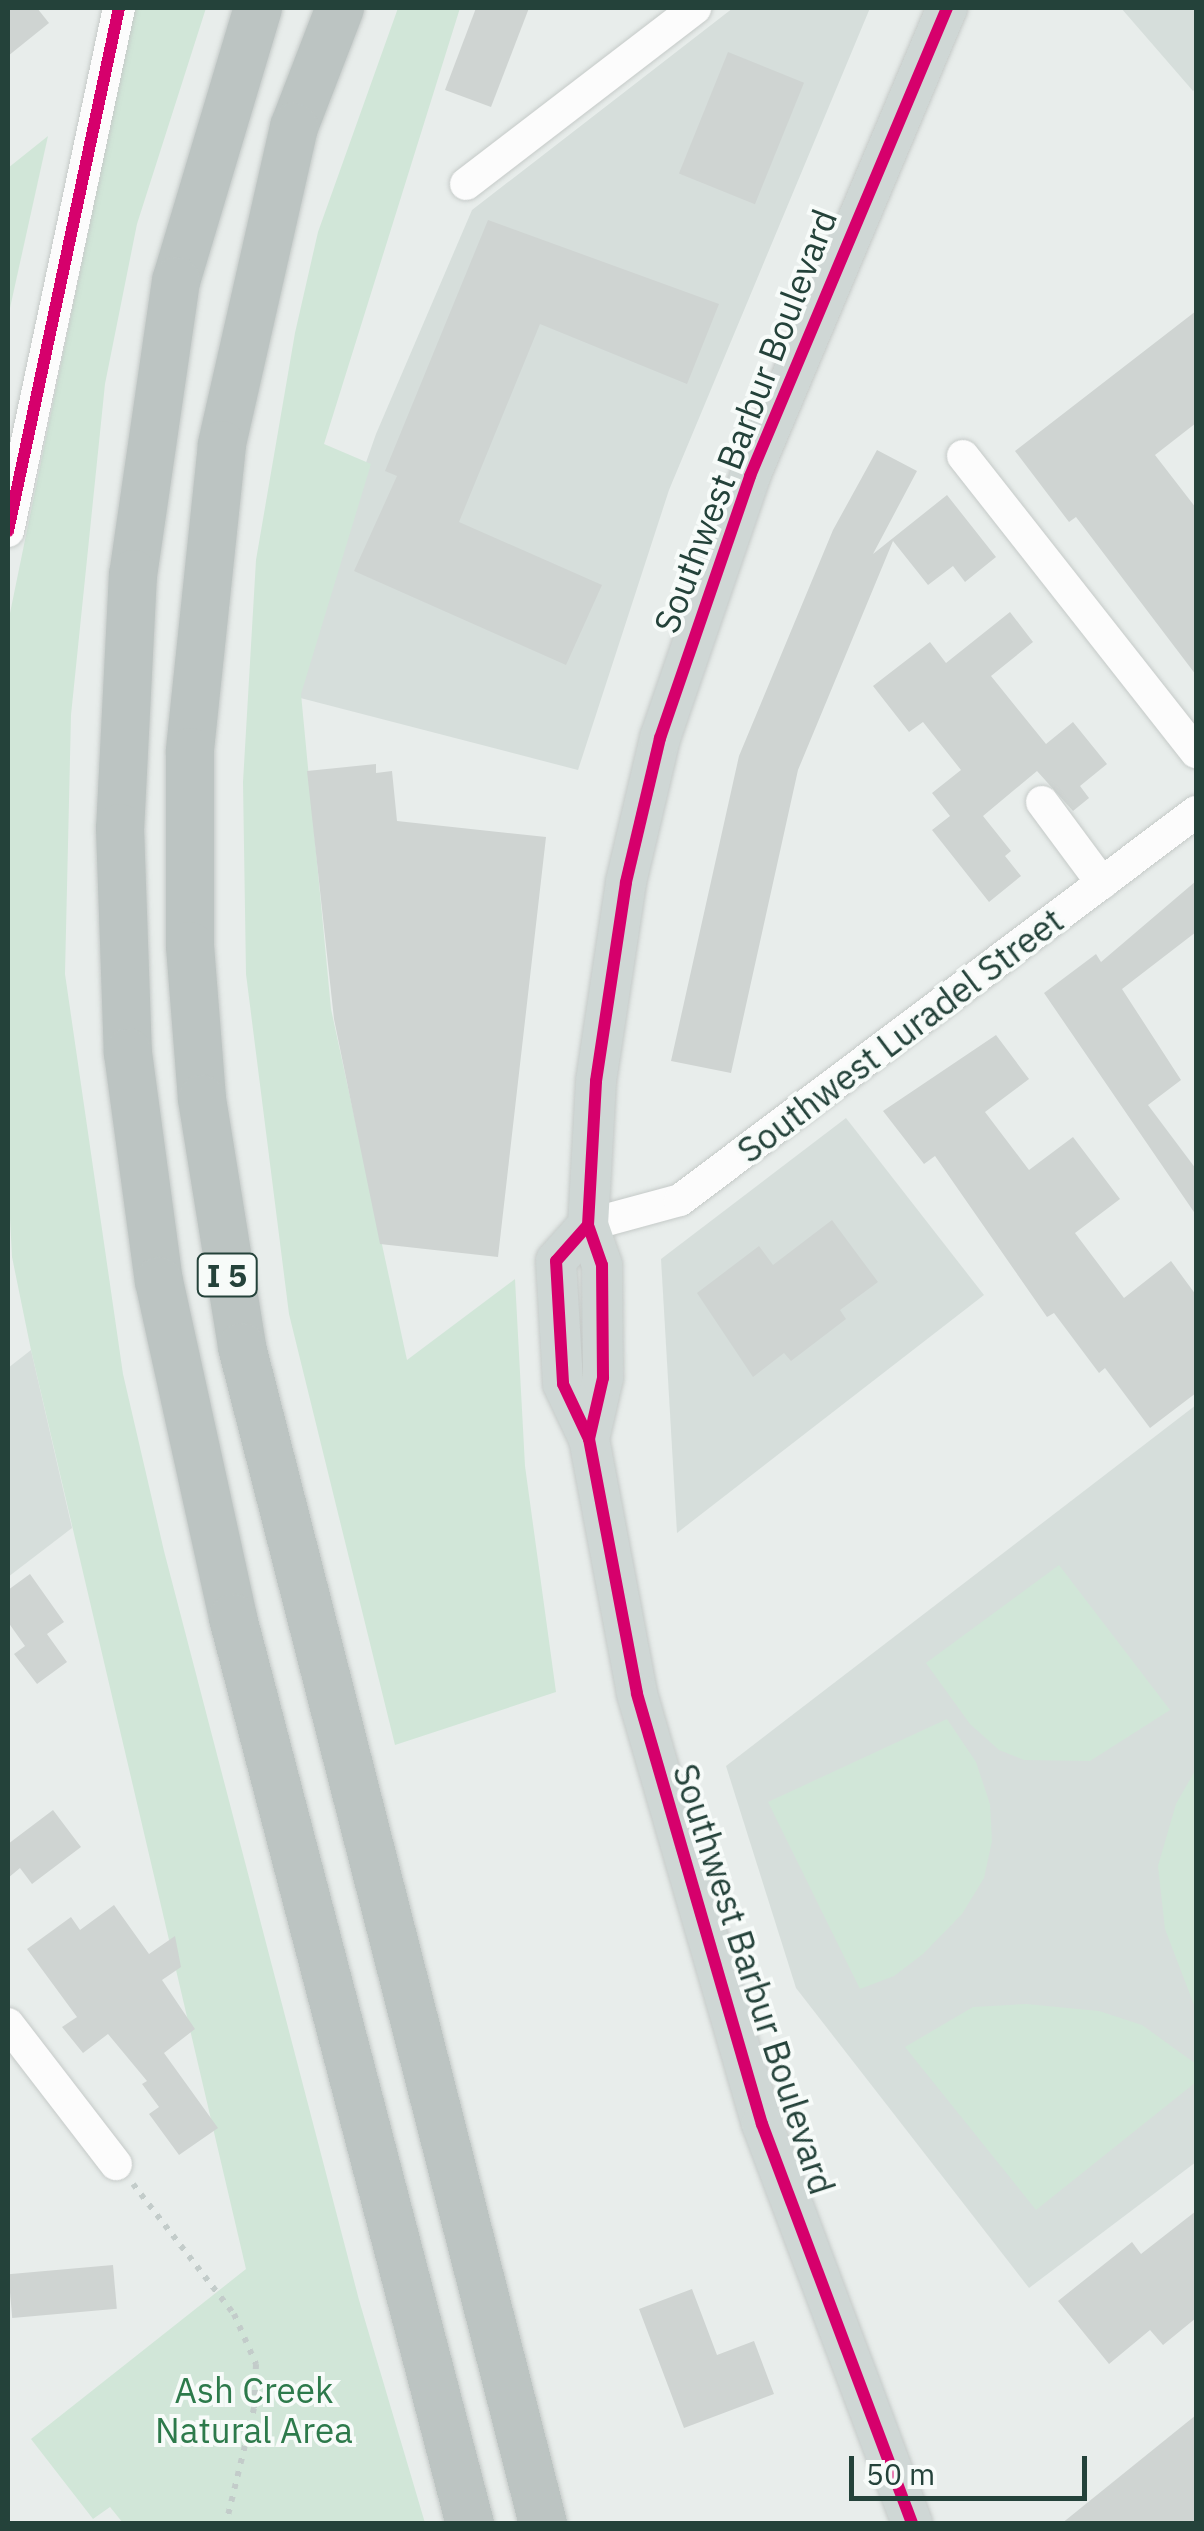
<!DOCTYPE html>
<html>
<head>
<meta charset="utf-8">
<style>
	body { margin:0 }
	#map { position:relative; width:1204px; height:2531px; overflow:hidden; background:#e8edeb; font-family:"IBM Plex Sans",sans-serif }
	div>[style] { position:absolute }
	.built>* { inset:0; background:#d6dedb }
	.green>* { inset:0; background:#d1e6d8 }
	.building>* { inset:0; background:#cfd4d2; transform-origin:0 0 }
	.path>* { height:6px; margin-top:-3px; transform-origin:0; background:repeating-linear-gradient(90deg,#c3ccca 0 5px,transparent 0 13px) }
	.roads { filter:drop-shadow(0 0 2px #c5cac8) drop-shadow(0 0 2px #c5cac8) }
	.minor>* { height:32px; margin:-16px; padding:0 16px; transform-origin:16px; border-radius:16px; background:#fcfcfc }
	.major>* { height:40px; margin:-20px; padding:0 20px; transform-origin:20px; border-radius:20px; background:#cfd7d5 }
	.highway>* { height:48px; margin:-24px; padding:0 24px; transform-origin:24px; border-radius:24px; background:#bcc4c2 }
	.cycleway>* { height:12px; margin:-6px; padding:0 6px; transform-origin:6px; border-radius:6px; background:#d6006c }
	span { translate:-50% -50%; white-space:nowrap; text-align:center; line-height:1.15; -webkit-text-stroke:8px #f7fbf9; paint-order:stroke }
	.shield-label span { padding:2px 8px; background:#f7fbf9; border:2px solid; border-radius:8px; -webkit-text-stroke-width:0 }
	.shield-label { font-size:32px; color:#24423a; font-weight:700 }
	.street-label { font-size:35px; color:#24423a }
	.park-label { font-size:35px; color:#2d7a4b }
	.frame { position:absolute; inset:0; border:10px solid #24423a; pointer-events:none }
	.scale { position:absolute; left:849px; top:2456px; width:238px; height:45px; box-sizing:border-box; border:5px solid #24423a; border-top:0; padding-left:12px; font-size:30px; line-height:35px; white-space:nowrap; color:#24423a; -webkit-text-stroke:8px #f7fbf9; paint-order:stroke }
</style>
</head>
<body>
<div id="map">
	<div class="built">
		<div style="clip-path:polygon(733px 8px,870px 8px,669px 490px,578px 770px,285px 694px,376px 434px,472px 210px)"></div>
		<div style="clip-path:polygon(1121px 8px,1196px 8px,1196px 88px,1193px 91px)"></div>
		<div style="clip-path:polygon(846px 1118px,984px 1295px,677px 1533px,661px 1259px)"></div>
		<div style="clip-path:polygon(31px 1350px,72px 1528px,8px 1577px,8px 1368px)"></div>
		<div style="clip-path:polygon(1196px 1405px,1196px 2162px,1029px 2288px,796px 1988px,726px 1766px)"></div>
	</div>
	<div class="green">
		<div style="clip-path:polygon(134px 8px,206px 8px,137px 224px,105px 384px,71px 715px,65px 974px,123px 1374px,164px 1551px,359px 2300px,425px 2523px,123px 2523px,110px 2507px,93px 2519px,31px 2439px,246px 2269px,31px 1350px,12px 1257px,8px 1180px,9px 618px)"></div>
		<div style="clip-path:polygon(398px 8px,460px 8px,324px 444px,371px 464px,301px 694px,331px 1009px,407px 1360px,515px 1279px,525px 1466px,556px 1692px,395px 1745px,289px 1314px,246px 974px,243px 782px,256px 560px,295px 333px,318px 232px)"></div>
		<div style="clip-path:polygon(48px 136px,8px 317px,8px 168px)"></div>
		<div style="clip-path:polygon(1059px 1565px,1170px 1710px,1090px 1761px,1024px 1760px,999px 1750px,970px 1724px,926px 1663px)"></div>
		<div style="clip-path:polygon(947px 1719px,976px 1762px,990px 1804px,992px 1841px,984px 1878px,962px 1914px,923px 1954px,894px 1976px,860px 1989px,768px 1802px)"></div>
		<div style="clip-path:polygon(1196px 1769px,1196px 2010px,1165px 1929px,1158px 1866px,1176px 1804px)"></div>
		<div style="clip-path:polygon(1026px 2004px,1099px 2011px,1142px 2025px,1196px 2064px,1196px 2082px,1036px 2210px,905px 2047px,973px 2007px)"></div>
	</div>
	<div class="building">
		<div style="clip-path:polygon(8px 8px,37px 8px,49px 23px,8px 56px)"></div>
		<div style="clip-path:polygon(476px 8px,529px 8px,491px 107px,445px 90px)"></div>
		<div style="left:728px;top:52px;width:82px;height:131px;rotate:22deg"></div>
		<div style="clip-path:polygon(488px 220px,719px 304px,687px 384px,540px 324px,459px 522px,602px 585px,566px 665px,354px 571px,397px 476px,385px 471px)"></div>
		<div style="clip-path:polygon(1196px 311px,1196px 423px,1155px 455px,1196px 508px,1196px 675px,1076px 517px,1069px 522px,1015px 451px)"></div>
		<div style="clip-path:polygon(877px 450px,917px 471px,873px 554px,947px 495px,996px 557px,965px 582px,953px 566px,928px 585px,893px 541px,798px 770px,731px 1073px,671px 1061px,739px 756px,833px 530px)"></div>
		<div style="clip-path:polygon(1010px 612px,1033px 642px,991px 676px,1046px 744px,1073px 722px,1107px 764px,1080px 786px,1089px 798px,1073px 811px,1037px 771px,983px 816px,1011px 851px,1005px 856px,1021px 876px,989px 902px,932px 830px,950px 816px,932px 793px,961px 770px,923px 722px,909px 732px,873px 686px,930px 642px,946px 663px)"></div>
		<div style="clip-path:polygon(376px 764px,376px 773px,392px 771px,397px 821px,546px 837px,498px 1257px,380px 1244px,334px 1019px,307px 771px)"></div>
		<div style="clip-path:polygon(1196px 881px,1196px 932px,1122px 989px,1181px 1080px,1148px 1105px,1196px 1169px,1196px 1215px,1044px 993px,1096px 954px,1101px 962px)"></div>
		<div style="clip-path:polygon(996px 1035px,1029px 1079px,985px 1112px,1029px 1170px,1073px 1137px,1120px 1199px,1075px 1233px,1124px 1298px,1171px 1261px,1196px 1295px,1196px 1393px,1150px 1428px,1105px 1368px,1099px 1373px,1054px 1313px,1047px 1317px,935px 1156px,924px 1164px,883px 1111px)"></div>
		<div style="clip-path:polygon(832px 1220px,878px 1282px,840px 1310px,846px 1319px,791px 1361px,784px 1353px,753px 1377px,697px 1293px,759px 1246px,773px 1265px)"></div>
		<div style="clip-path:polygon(30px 1574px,64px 1622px,47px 1634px,67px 1662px,37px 1684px,14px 1654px,25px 1646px,8px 1622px,8px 1590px)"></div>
		<div style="clip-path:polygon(53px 1810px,81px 1847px,32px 1884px,20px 1868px,8px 1878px,8px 1844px)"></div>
		<div style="clip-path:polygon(114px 1905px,149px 1954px,175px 1936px,181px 1967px,162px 1980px,195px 2029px,164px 2053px,218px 2128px,179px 2155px,149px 2114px,159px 2107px,142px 2084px,147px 2081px,108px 2034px,83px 2053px,62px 2027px,77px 2017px,27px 1949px,71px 1917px,80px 1930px)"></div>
		<div style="clip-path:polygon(1196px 2211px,1196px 2318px,1163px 2345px,1150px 2330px,1109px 2364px,1058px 2301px,1132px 2242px,1141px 2254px)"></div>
		<div style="left:113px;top:2265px;width:44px;height:105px;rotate:85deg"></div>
		<div style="clip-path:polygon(692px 2289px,717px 2355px,754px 2341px,774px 2394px,684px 2428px,639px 2309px)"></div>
		<div style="clip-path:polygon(1196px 2415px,1196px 2524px,1061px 2524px)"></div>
	</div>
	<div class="path">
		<div style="left:133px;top:2184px;width:165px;rotate:52.2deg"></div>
		<div style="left:234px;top:2314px;width:55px;rotate:66.3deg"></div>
		<div style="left:256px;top:2364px;width:44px;rotate:92.6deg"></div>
		<div style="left:254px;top:2408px;width:119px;rotate:103.6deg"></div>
	</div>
	<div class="roads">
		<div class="minor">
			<div style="left:466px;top:184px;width:289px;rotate:-37.5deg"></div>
			<div style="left:963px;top:456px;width:377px;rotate:51.8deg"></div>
			<div style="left:8px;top:531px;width:535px;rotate:-78.02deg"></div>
			<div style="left:1042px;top:802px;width:101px;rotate:53.5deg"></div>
			<div style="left:588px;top:1225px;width:95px;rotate:-15.2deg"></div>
			<div style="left:680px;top:1200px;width:646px;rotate:-36.94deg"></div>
			<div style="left:8px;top:2024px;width:177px;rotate:52.4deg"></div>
		</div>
		<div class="major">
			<div style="left:588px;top:1225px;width:48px;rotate:131.6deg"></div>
			<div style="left:556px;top:1261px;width:123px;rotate:86.7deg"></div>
			<div style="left:563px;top:1384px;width:61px;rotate:64.7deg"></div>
			<div style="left:589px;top:1439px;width:259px;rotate:79.3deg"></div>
			<div style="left:637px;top:1694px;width:448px;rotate:73.8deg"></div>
			<div style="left:762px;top:2124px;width:427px;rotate:69.4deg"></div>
			<div style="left:589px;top:1439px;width:63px;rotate:-77.1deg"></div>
			<div style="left:603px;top:1378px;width:113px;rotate:-90.5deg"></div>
			<div style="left:602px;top:1265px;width:42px;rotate:-109.3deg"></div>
			<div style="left:588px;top:1225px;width:144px;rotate:-86.8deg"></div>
			<div style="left:596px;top:1081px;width:201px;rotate:-81.4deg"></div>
			<div style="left:626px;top:882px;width:148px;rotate:-76.7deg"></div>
			<div style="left:660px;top:738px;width:277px;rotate:-71deg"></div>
			<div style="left:750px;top:476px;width:508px;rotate:-67.17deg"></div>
		</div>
		<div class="highway">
			<div style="left:258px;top:8px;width:285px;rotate:106.7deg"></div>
			<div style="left:176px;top:281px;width:296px;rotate:98.3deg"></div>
			<div style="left:133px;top:574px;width:254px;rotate:92.9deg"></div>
			<div style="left:120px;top:828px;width:225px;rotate:88deg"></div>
			<div style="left:128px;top:1053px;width:230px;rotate:82.3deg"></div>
			<div style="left:159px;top:1281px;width:345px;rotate:77.6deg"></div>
			<div style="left:233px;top:1618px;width:936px;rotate:75.34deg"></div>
			<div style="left:340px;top:8px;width:128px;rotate:111.1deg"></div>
			<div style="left:294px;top:127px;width:326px;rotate:102.8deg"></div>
			<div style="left:222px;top:445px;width:309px;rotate:96deg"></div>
			<div style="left:190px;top:752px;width:194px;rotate:90deg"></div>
			<div style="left:190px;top:946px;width:153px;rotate:85.5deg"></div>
			<div style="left:202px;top:1099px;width:251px;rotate:80.8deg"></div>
			<div style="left:242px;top:1347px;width:1215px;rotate:75.65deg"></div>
		</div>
	</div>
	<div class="cycleway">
		<div style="left:8px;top:531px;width:535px;rotate:-78.02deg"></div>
		<div style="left:588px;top:1225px;width:48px;rotate:131.6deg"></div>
		<div style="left:556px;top:1261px;width:123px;rotate:86.7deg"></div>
		<div style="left:563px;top:1384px;width:61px;rotate:64.7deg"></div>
		<div style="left:589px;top:1439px;width:259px;rotate:79.3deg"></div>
		<div style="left:637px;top:1694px;width:448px;rotate:73.8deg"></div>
		<div style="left:762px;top:2124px;width:427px;rotate:69.4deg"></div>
		<div style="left:589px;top:1439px;width:63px;rotate:-77.1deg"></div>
		<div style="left:603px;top:1378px;width:113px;rotate:-90.5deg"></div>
		<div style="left:602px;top:1265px;width:42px;rotate:-109.3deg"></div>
		<div style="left:588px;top:1225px;width:144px;rotate:-86.8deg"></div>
		<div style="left:596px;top:1081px;width:201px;rotate:-81.4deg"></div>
		<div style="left:626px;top:882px;width:148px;rotate:-76.7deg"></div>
		<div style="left:660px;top:738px;width:277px;rotate:-71deg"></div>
		<div style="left:750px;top:476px;width:508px;rotate:-67.17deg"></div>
	</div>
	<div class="shield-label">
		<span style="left:227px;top:1275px">I 5</span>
	</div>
	<div class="street-label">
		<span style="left:745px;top:421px;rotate:-69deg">Southwest Barbur Boulevard</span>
		<span style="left:900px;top:1035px;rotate:-37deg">Southwest Luradel Street</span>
		<span style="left:754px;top:1979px;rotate:72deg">Southwest Barbur Boulevard</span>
	</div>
	<div class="park-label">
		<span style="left:254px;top:2410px">Ash Creek<br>Natural Area</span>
	</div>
	<div class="frame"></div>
	<div class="scale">50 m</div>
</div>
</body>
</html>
